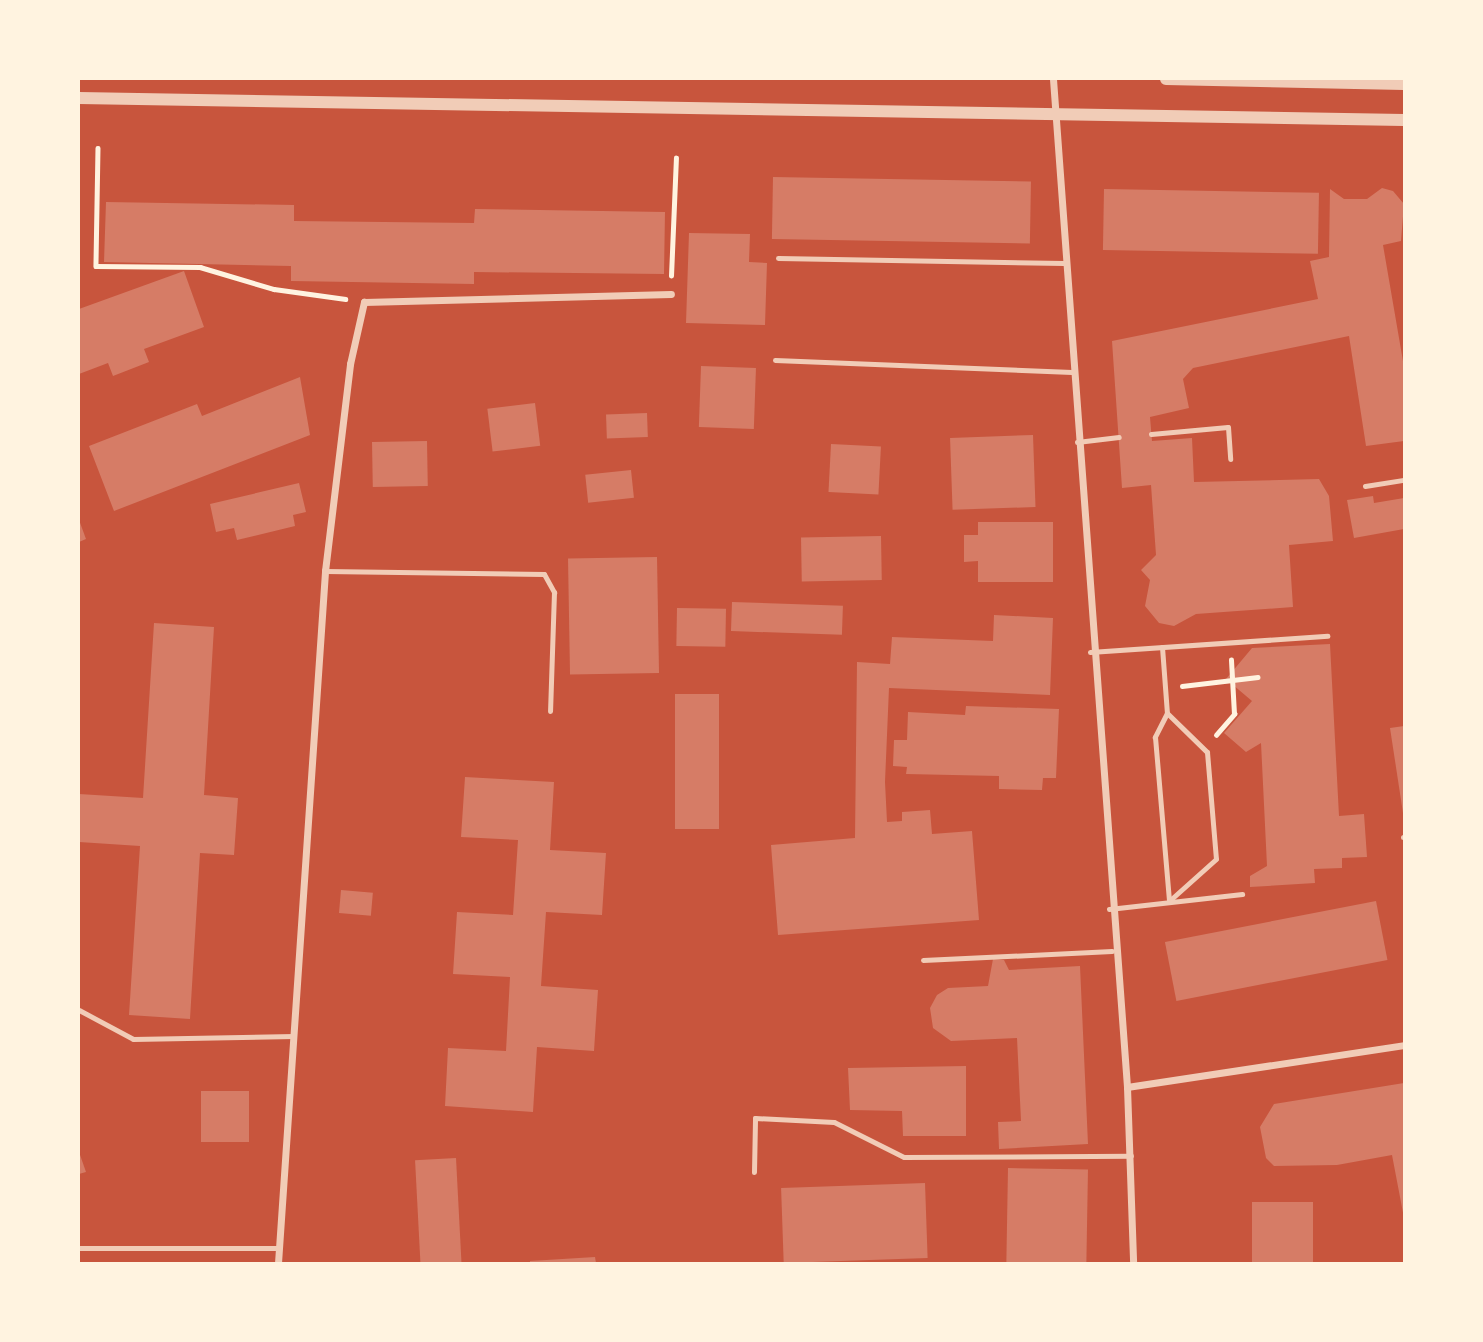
<!DOCTYPE html>
<html>
<head>
<meta charset="utf-8">
<style>
	body { margin:0 }
	#map { position:relative; width:1483px; height:1342px; overflow:hidden; background:#c8553d; font-family:"Fira Sans",sans-serif }
	div>[style] { position:absolute }
	.building>* { inset:0; background:#d67c66; transform-origin:0 0 }
	.path>* { height:4.5px; margin:-2.25px; padding:0 2.25px; transform-origin:2.25px; border-radius:2.25px; background:#fff3e0 }
	.service>* { height:5px; margin:-2.5px; padding:0 2.5px; transform-origin:2.5px; border-radius:2.5px; background:#f1ccb7 }
	.minor>* { height:7px; margin:-3.5px; padding:0 3.5px; transform-origin:3.5px; border-radius:3.5px; background:#f1ccb7 }
	.tertiary>* { height:12px; margin:-6px; padding:0 6px; transform-origin:6px; border-radius:6px; background:#f1ccb7 }
	span { translate:-50% -50%; white-space:nowrap; text-align:center; line-height:1.15; -webkit-text-stroke:7px #fff3e0; paint-order:stroke }
	.frame { position:absolute; inset:0; border:80px solid #fff3e0; pointer-events:none }
</style>
</head>
<body>
<div id="map">
	<div class="building">
		<div style="left:773px;top:177px;width:258px;height:62px;rotate:1deg"></div>
		<div style="clip-path:polygon(1382px 188px,1393px 191px,1404px 204px,1401px 241px,1383px 245px,1404px 367px,1404px 441px,1366px 446px,1349px 336px,1193px 368px,1183px 379px,1189px 408px,1150px 417px,1152px 441px,1192px 438px,1194px 482px,1319px 479px,1329px 496px,1333px 541px,1289px 545px,1293px 607px,1196px 614px,1174px 626px,1159px 623px,1145px 606px,1150px 580px,1141px 570px,1156px 555px,1151px 485px,1122px 488px,1112px 341px,1318px 299px,1310px 261px,1329px 257px,1330px 189px,1344px 199px,1367px 199px)"></div>
		<div style="left:1104px;top:189px;width:215px;height:61px;rotate:1deg"></div>
		<div style="clip-path:polygon(106px 202px,294px 205px,294px 221px,474px 223px,475px 209px,665px 212px,664px 274px,474px 272px,474px 284px,291px 281px,291px 266px,104px 262px)"></div>
		<div style="clip-path:polygon(689px 233px,750px 234px,749px 262px,767px 263px,765px 325px,686px 323px)"></div>
		<div style="clip-path:polygon(184px 271px,204px 327px,144px 349px,149px 362px,113px 376px,108px 363px,79px 374px,79px 309px)"></div>
		<div style="left:701px;top:366px;width:55px;height:61px;rotate:2deg"></div>
		<div style="clip-path:polygon(300px 377px,310px 435px,114px 511px,89px 446px,197px 404px,202px 416px)"></div>
		<div style="left:535px;top:403px;width:43px;height:48px;rotate:83deg"></div>
		<div style="left:647px;top:413px;width:24px;height:41px;rotate:88deg"></div>
		<div style="left:1033px;top:435px;width:72px;height:83px;rotate:88deg"></div>
		<div style="left:427px;top:441px;width:45px;height:55px;rotate:89deg"></div>
		<div style="left:831px;top:444px;width:50px;height:48px;rotate:3deg"></div>
		<div style="left:631px;top:470px;width:28px;height:46px;rotate:84deg"></div>
		<div style="clip-path:polygon(299px 483px,306px 512px,293px 515px,295px 526px,237px 540px,234px 528px,216px 532px,210px 504px)"></div>
		<div style="clip-path:polygon(1373px 496px,1374px 503px,1404px 498px,1404px 529px,1354px 538px,1347px 500px)"></div>
		<div style="clip-path:polygon(79px 520px,86px 539px,79px 542px)"></div>
		<div style="clip-path:polygon(978px 522px,1053px 522px,1053px 582px,978px 582px,978px 561px,964px 562px,964px 535px,978px 535px)"></div>
		<div style="left:881px;top:536px;width:44px;height:80px;rotate:89deg"></div>
		<div style="left:657px;top:557px;width:116px;height:89px;rotate:89deg"></div>
		<div style="left:732px;top:602px;width:111px;height:29px;rotate:2deg"></div>
		<div style="left:677px;top:608px;width:49px;height:38px;rotate:1deg"></div>
		<div style="clip-path:polygon(994px 615px,1053px 618px,1050px 695px,889px 688px,885px 782px,887px 822px,902px 821px,902px 812px,930px 810px,932px 834px,972px 831px,979px 920px,778px 935px,771px 845px,855px 838px,857px 662px,890px 664px,892px 637px,993px 641px)"></div>
		<div style="clip-path:polygon(154px 623px,214px 627px,204px 795px,238px 798px,234px 855px,200px 853px,190px 1019px,129px 1015px,140px 846px,79px 842px,79px 794px,143px 798px)"></div>
		<div style="clip-path:polygon(1330px 644px,1339px 816px,1364px 814px,1367px 857px,1342px 858px,1342px 868px,1314px 869px,1315px 883px,1250px 887px,1250px 876px,1267px 866px,1261px 743px,1246px 752px,1224px 733px,1252px 701px,1226px 679px,1252px 648px)"></div>
		<div style="left:675px;top:694px;width:44px;height:135px"></div>
		<div style="clip-path:polygon(966px 706px,1059px 709px,1056px 778px,1043px 778px,1042px 790px,999px 789px,999px 776px,906px 774px,907px 767px,893px 766px,894px 740px,907px 740px,908px 712px,965px 715px)"></div>
		<div style="clip-path:polygon(1404px 726px,1404px 812px,1403px 813px,1390px 728px)"></div>
		<div style="clip-path:polygon(465px 777px,554px 782px,550px 850px,606px 853px,602px 915px,546px 912px,541px 986px,598px 990px,594px 1051px,537px 1047px,533px 1112px,445px 1106px,448px 1048px,506px 1051px,510px 977px,453px 974px,457px 912px,513px 915px,518px 840px,461px 837px)"></div>
		<div style="left:341px;top:890px;width:32px;height:23px;rotate:5deg"></div>
		<div style="left:1376px;top:901px;width:60px;height:215px;rotate:79deg"></div>
		<div style="clip-path:polygon(993px 959px,1004px 960px,1009px 970px,1080px 966px,1088px 1144px,999px 1149px,998px 1122px,1021px 1121px,1017px 1038px,951px 1041px,933px 1028px,930px 1008px,937px 995px,948px 988px,988px 986px)"></div>
		<div style="clip-path:polygon(966px 1066px,966px 1136px,903px 1136px,902px 1111px,850px 1110px,848px 1068px)"></div>
		<div style="clip-path:polygon(1404px 1083px,1404px 1218px,1392px 1155px,1337px 1165px,1274px 1166px,1266px 1158px,1260px 1127px,1274px 1104px)"></div>
		<div style="left:201px;top:1091px;width:48px;height:51px"></div>
		<div style="clip-path:polygon(79px 1152px,86px 1172px,79px 1174px)"></div>
		<div style="left:456px;top:1158px;width:105px;height:41px;rotate:87deg"></div>
		<div style="left:1008px;top:1168px;width:80px;height:95px;rotate:1deg"></div>
		<div style="left:925px;top:1183px;width:75px;height:144px;rotate:88deg"></div>
		<div style="left:1252px;top:1202px;width:61px;height:61px"></div>
		<div style="clip-path:polygon(595px 1257px,596px 1263px,530px 1263px,530px 1261px)"></div>
	</div>
	<div class="path">
		<div style="left:98px;top:148px;width:118px;rotate:91deg"></div>
		<div style="left:96px;top:266px;width:104px;rotate:0.6deg"></div>
		<div style="left:200px;top:267px;width:77px;rotate:16.6deg"></div>
		<div style="left:274px;top:289px;width:72px;rotate:8deg"></div>
		<div style="left:671px;top:276px;width:118px;rotate:-87.6deg"></div>
		<div style="left:1182px;top:686px;width:76px;rotate:-6.8deg"></div>
		<div style="left:1216px;top:735px;width:28px;rotate:-49deg"></div>
		<div style="left:1234px;top:714px;width:54px;rotate:-93.2deg"></div>
	</div>
	<div class="service">
		<div style="left:778px;top:258px;width:286px;rotate:1deg"></div>
		<div style="left:775px;top:360px;width:297px;rotate:2.3deg"></div>
		<div style="left:1151px;top:434px;width:77px;rotate:-5.2deg"></div>
		<div style="left:1228px;top:427px;width:32px;rotate:86deg"></div>
		<div style="left:1077px;top:442px;width:42px;rotate:-6.8deg"></div>
		<div style="left:1365px;top:486px;width:39px;rotate:-9deg"></div>
		<div style="left:325px;top:571px;width:219px;rotate:0.8deg"></div>
		<div style="left:544px;top:574px;width:21px;rotate:61deg"></div>
		<div style="left:554px;top:592px;width:119px;rotate:91.9deg"></div>
		<div style="left:1162px;top:647px;width:66px;rotate:85.7deg"></div>
		<div style="left:1167px;top:713px;width:27px;rotate:117deg"></div>
		<div style="left:1155px;top:737px;width:165px;rotate:85.1deg"></div>
		<div style="left:1090px;top:652px;width:238px;rotate:-3.9deg"></div>
		<div style="left:1167px;top:713px;width:56px;rotate:44.3deg"></div>
		<div style="left:1207px;top:752px;width:107px;rotate:85.2deg"></div>
		<div style="left:1216px;top:859px;width:63px;rotate:138.2deg"></div>
		<div style="left:1403px;top:837px;width:1px"></div>
		<div style="left:1109px;top:909px;width:134px;rotate:-6.4deg"></div>
		<div style="left:923px;top:960px;width:189px;rotate:-2.7deg"></div>
		<div style="left:79px;top:1010px;width:61px;rotate:28.2deg"></div>
		<div style="left:133px;top:1039px;width:161px;rotate:-1.1deg"></div>
		<div style="left:754px;top:1172px;width:54px;rotate:-88.9deg"></div>
		<div style="left:755px;top:1118px;width:79px;rotate:2.9deg"></div>
		<div style="left:834px;top:1122px;width:78px;rotate:26.6deg"></div>
		<div style="left:904px;top:1157px;width:227px;rotate:-0.3deg"></div>
		<div style="left:79px;top:1248px;width:199px"></div>
	</div>
	<div class="minor">
		<div style="left:1053px;top:79px;width:1011px;rotate:85.8deg"></div>
		<div style="left:1127px;top:1087px;width:176px;rotate:88deg"></div>
		<div style="left:1127px;top:1087px;width:280px;rotate:-8.6deg"></div>
		<div style="left:278px;top:1263px;width:694px;rotate:-86.11deg"></div>
		<div style="left:325px;top:571px;width:209px;rotate:-83.1deg"></div>
		<div style="left:350px;top:364px;width:64px;rotate:-77.3deg"></div>
		<div style="left:364px;top:302px;width:307px;rotate:-1.5deg"></div>
	</div>
	<div class="tertiary">
		<div style="left:1166px;top:79px;width:238px;rotate:1.2deg"></div>
		<div style="left:79px;top:98px;width:1325px;rotate:0.95deg"></div>
	</div>
	<div class="frame"></div>
</div>
</body>
</html>
